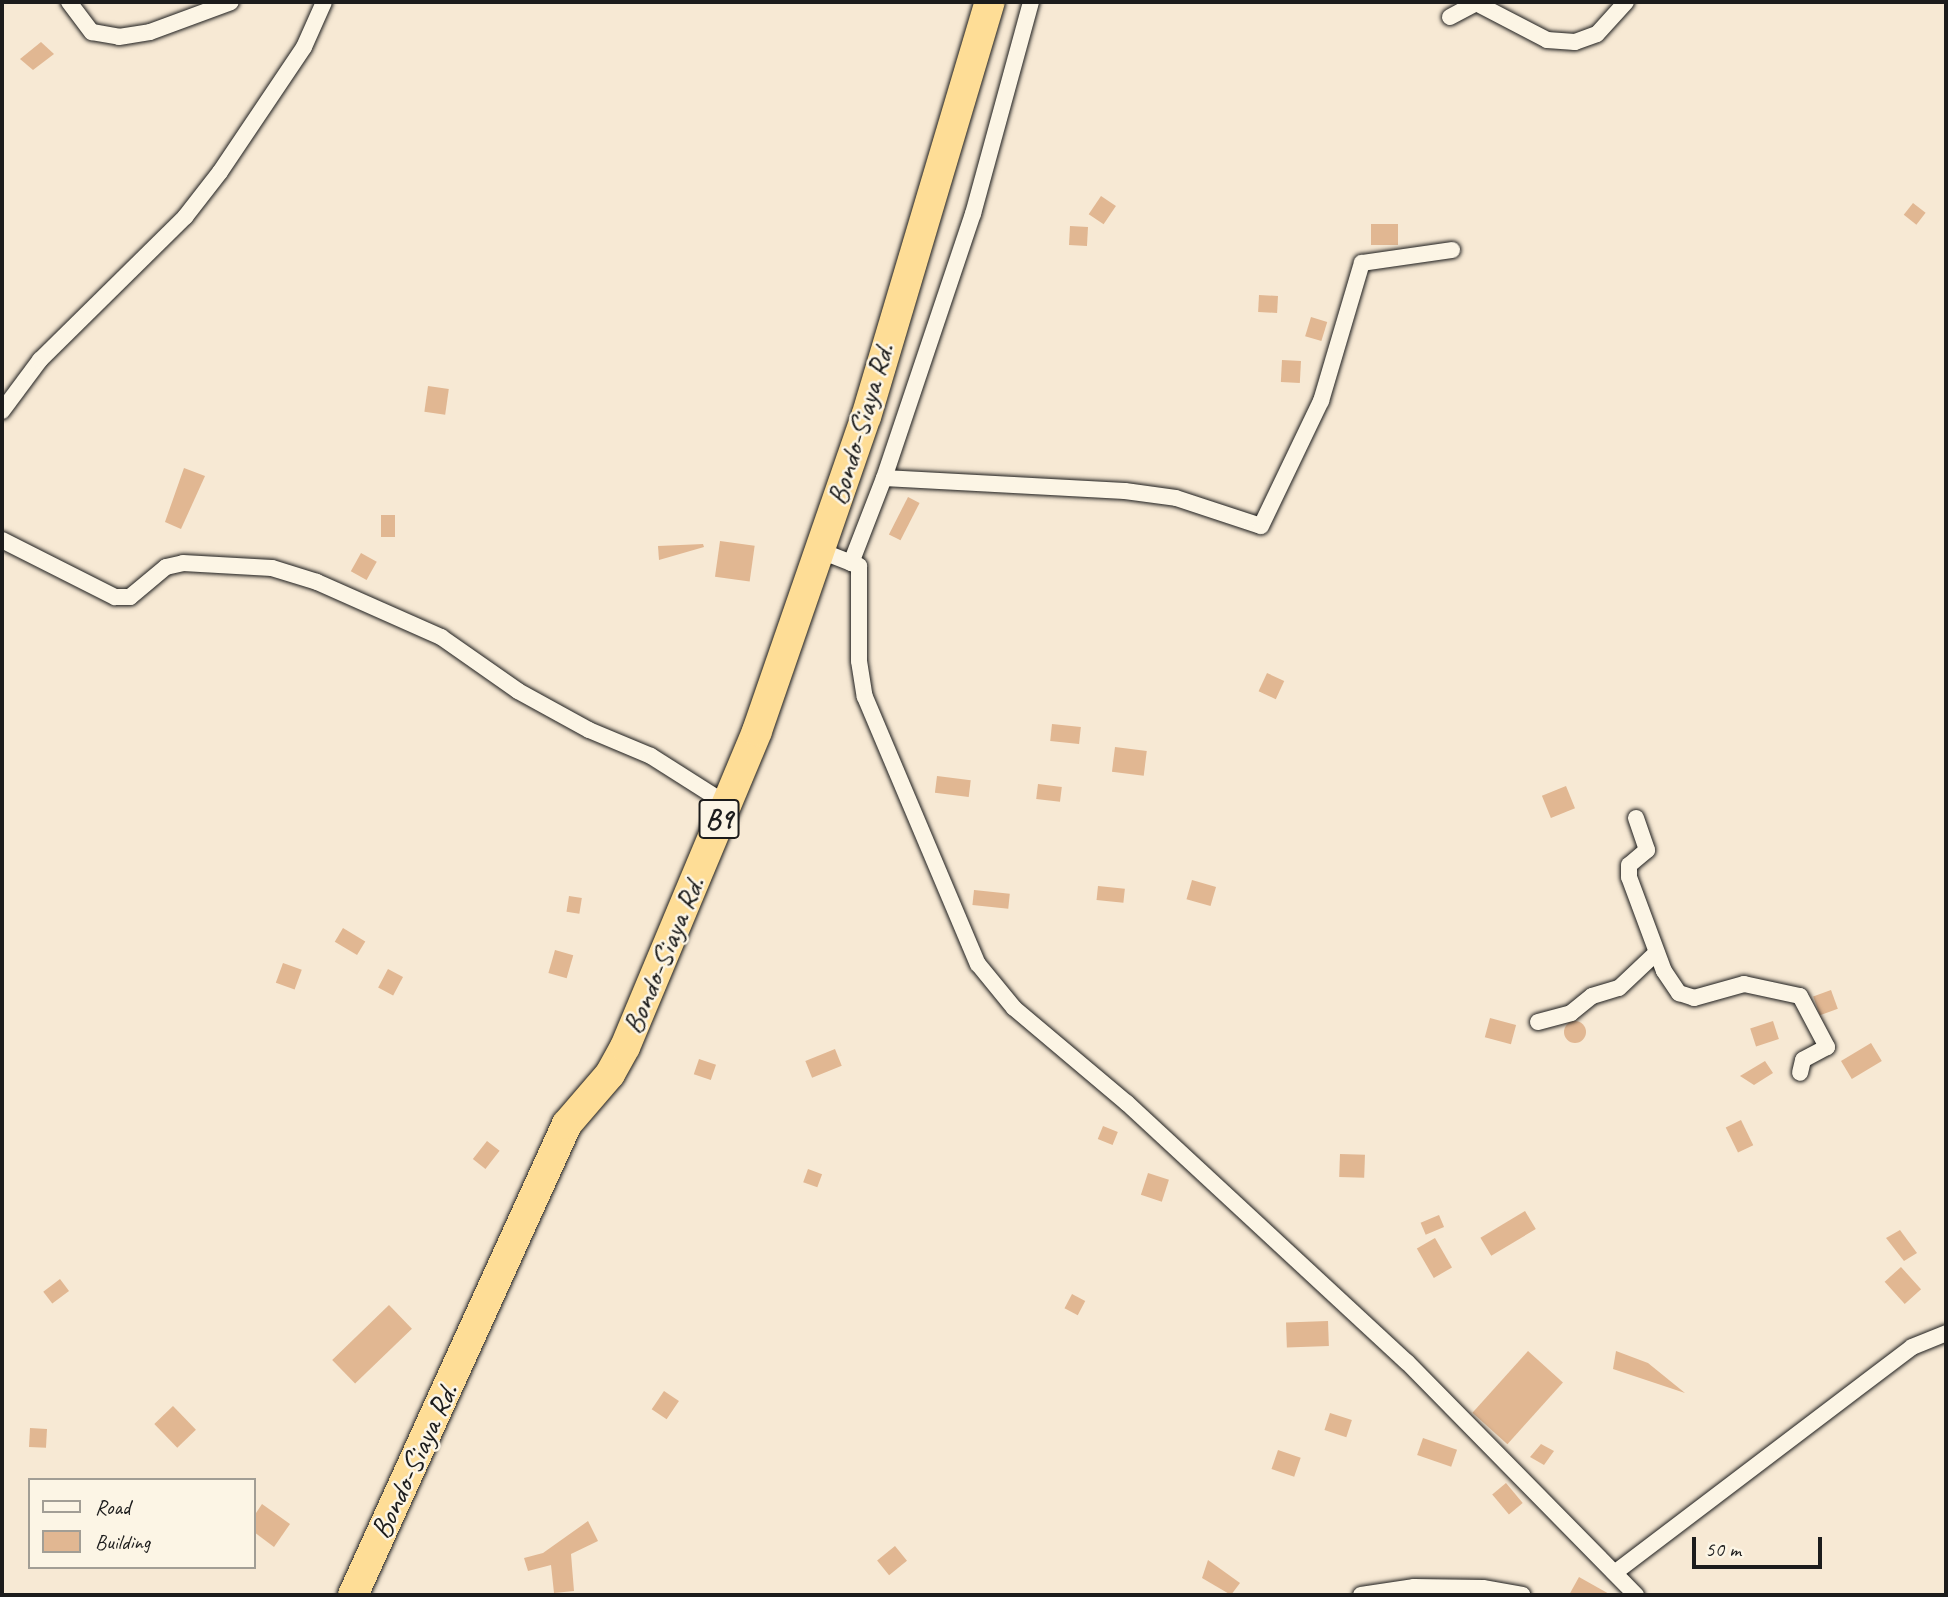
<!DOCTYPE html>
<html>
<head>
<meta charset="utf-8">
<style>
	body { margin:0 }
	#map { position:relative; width:1948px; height:1597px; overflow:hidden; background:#f7e9d4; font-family:Caveat,sans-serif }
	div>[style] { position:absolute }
	.building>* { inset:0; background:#e1b792; transform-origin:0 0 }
	.round { border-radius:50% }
	.roads { filter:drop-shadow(0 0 2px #1c1c1c) drop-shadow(0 0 2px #1c1c1c) }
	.street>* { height:16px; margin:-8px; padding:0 8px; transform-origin:8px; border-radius:8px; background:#fcf5e5 }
	.highway>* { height:30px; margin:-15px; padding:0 15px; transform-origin:15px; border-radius:15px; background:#fedd96 }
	span { translate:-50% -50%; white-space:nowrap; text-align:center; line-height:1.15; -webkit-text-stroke:5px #fcf5e5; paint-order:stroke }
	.shield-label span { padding:2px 5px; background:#fcf5e5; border:2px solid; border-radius:5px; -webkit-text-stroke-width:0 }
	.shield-label { font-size:28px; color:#1c1c1c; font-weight:700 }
	.street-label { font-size:30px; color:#1c1c1c }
	.frame { position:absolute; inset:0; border:4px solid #1c1c1c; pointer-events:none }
	.legend { position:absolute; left:28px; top:1478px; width:228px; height:91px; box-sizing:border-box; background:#fcf5e5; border:2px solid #a29e95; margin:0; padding:9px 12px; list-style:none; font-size:21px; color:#1c1c1c }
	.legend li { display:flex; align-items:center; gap:14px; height:35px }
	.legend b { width:35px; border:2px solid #a29e95 }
	.scale { position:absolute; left:1692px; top:1537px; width:130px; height:32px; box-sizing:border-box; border:4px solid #1c1c1c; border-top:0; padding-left:9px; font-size:21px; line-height:24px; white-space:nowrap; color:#1c1c1c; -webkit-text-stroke:5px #fcf5e5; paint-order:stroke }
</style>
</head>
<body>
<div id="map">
	<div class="building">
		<div style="clip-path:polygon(41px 42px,54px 54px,33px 70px,20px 59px)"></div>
		<div style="left:1101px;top:196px;width:18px;height:22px;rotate:34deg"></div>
		<div style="left:1913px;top:203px;width:16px;height:15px;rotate:38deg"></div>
		<div style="left:1371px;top:224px;width:27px;height:21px"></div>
		<div style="left:1070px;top:226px;width:18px;height:19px;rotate:3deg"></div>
		<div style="left:1259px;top:295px;width:19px;height:17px;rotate:3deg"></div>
		<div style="left:1311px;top:317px;width:17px;height:20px;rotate:17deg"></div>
		<div style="left:1282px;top:360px;width:19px;height:22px;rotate:3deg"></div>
		<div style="left:428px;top:386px;width:21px;height:26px;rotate:8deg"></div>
		<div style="clip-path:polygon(184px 468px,205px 476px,181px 529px,165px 522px)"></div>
		<div style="left:908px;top:497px;width:13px;height:42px;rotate:27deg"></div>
		<div style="left:381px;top:515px;width:14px;height:22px"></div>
		<div style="left:720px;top:541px;width:35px;height:36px;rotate:8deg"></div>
		<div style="clip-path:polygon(703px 544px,704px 547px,659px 560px,658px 546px)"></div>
		<div style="left:361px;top:553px;width:18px;height:21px;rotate:29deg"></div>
		<div style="left:1267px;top:673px;width:19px;height:20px;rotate:25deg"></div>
		<div style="left:1052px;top:724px;width:29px;height:17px;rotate:6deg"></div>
		<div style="left:1115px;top:747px;width:32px;height:25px;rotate:7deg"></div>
		<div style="left:937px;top:776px;width:34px;height:17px;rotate:7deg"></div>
		<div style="left:1038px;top:784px;width:24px;height:15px;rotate:7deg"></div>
		<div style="left:1566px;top:786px;width:24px;height:26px;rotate:68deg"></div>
		<div style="left:1192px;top:880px;width:25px;height:20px;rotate:16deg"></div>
		<div style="left:1098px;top:886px;width:27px;height:14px;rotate:6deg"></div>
		<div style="left:974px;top:890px;width:36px;height:15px;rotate:6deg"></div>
		<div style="left:569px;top:896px;width:13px;height:16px;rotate:9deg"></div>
		<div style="left:343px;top:928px;width:26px;height:16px;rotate:31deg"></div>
		<div style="left:555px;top:950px;width:19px;height:24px;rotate:16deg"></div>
		<div style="left:283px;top:963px;width:20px;height:21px;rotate:20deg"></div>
		<div style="left:388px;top:969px;width:17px;height:21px;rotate:28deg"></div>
		<div style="left:1831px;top:990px;width:20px;height:19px;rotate:70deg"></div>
		<div style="left:1490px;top:1018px;width:27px;height:20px;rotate:15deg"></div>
		<div style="left:1773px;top:1021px;width:19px;height:24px;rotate:72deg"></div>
		<div class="round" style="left:1564px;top:1021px;width:22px;height:22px"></div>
		<div style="left:1871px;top:1043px;width:21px;height:35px;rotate:59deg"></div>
		<div style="left:835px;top:1049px;width:18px;height:32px;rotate:68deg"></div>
		<div style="left:699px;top:1059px;width:18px;height:16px;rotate:19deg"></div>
		<div style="clip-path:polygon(1765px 1061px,1773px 1073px,1754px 1085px,1740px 1076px)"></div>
		<div style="left:1741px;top:1120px;width:28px;height:17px;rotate:64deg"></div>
		<div style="left:1103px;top:1126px;width:16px;height:14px;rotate:22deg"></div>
		<div style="left:487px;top:1141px;width:16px;height:23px;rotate:38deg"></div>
		<div style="left:1340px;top:1154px;width:25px;height:23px;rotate:2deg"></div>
		<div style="left:808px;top:1169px;width:15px;height:14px;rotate:20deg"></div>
		<div style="left:1148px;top:1173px;width:22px;height:23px;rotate:18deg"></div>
		<div style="left:1525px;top:1211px;width:21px;height:52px;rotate:59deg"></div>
		<div style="left:1439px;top:1215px;width:13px;height:20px;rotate:67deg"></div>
		<div style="clip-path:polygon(1900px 1230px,1917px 1253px,1904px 1261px,1886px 1238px)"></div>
		<div style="left:1435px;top:1238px;width:34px;height:21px;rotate:60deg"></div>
		<div style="left:1901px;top:1267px;width:30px;height:22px;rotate:48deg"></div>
		<div style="left:60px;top:1279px;width:15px;height:21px;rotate:53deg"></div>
		<div style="left:1072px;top:1294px;width:15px;height:16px;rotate:28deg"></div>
		<div style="left:389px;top:1305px;width:33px;height:79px;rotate:46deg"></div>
		<div style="left:1328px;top:1321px;width:25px;height:42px;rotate:88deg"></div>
		<div style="left:1528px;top:1351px;width:47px;height:83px;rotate:42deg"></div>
		<div style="clip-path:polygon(1616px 1351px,1648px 1363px,1685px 1393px,1613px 1369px)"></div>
		<div style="left:664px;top:1391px;width:18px;height:22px;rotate:34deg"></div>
		<div style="left:173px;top:1406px;width:33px;height:26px;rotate:46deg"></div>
		<div style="left:1330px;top:1413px;width:23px;height:18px;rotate:18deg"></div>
		<div style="left:30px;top:1428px;width:17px;height:19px;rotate:3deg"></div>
		<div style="left:1423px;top:1438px;width:36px;height:18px;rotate:19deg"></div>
		<div style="clip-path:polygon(1541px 1444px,1554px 1451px,1544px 1465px,1530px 1457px)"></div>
		<div style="left:1278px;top:1450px;width:24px;height:20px;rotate:19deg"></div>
		<div style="left:1506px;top:1483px;width:26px;height:18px;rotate:50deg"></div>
		<div style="clip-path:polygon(262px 1504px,290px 1524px,274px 1547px,254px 1532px,254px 1516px)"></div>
		<div style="clip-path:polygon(588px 1521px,598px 1541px,571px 1554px,574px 1591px,554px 1593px,551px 1565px,528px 1571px,524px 1558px,543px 1553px)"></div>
		<div style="left:895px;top:1546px;width:19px;height:23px;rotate:51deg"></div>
		<div style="clip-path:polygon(1208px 1560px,1240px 1583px,1231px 1595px,1202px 1578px)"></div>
		<div style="clip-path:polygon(1579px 1577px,1611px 1595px,1569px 1595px)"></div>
	</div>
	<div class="roads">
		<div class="street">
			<div style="left:69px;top:2px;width:38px;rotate:53deg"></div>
			<div style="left:92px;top:32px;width:27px;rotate:10deg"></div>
			<div style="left:119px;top:37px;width:31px;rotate:-9deg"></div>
			<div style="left:150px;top:32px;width:86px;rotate:-20.3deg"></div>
			<div style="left:1450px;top:17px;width:30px;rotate:-28deg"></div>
			<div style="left:1476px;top:3px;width:80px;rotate:27.5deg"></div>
			<div style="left:1547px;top:40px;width:28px;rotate:4deg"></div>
			<div style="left:1575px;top:42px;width:23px;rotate:-20deg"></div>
			<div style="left:1597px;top:34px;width:43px;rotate:-47.8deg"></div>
			<div style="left:2px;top:411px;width:64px;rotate:-53.3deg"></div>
			<div style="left:40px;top:360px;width:204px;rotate:-44.6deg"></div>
			<div style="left:185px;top:217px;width:57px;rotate:-52.1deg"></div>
			<div style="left:220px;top:172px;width:151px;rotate:-56.1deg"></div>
			<div style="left:304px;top:47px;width:49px;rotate:-66deg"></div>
			<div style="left:884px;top:478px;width:279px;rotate:-71.4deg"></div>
			<div style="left:973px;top:214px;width:220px;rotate:-74.7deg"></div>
			<div style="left:2px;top:540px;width:127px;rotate:26.8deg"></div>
			<div style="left:115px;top:597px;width:15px"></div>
			<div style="left:130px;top:597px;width:47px;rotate:-39.8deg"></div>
			<div style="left:166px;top:567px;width:17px;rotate:-13deg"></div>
			<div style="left:183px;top:563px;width:89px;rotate:3.2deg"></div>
			<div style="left:272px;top:568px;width:47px;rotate:17.3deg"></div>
			<div style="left:317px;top:582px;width:136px;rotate:23.9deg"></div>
			<div style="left:441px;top:637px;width:94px;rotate:35deg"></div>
			<div style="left:518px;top:691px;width:81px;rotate:28.8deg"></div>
			<div style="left:589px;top:730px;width:67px;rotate:22.8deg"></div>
			<div style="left:651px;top:756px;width:88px;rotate:32.4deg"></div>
			<div style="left:821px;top:551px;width:41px;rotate:21.5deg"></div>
			<div style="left:859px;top:566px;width:95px;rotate:90deg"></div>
			<div style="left:859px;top:661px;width:36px;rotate:81deg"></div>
			<div style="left:865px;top:697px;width:290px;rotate:67.1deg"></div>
			<div style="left:978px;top:964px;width:57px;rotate:50.7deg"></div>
			<div style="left:1014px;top:1008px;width:148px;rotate:40.1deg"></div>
			<div style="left:1127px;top:1103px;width:381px;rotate:42.8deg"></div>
			<div style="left:1407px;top:1362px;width:327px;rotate:45.5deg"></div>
			<div style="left:851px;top:563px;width:91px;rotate:-68.8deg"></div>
			<div style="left:884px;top:478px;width:241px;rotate:3.1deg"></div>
			<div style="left:1125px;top:491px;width:51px;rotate:7.8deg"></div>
			<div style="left:1176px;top:498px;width:89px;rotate:18.2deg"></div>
			<div style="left:1261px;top:526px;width:139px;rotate:-64.4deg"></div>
			<div style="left:1321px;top:401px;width:144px;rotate:-73.5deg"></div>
			<div style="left:1362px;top:263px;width:91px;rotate:-8.2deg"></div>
			<div style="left:1636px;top:818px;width:34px;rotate:71deg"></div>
			<div style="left:1647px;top:850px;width:23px;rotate:140deg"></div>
			<div style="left:1629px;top:865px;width:12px;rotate:90deg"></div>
			<div style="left:1629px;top:877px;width:100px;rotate:69.6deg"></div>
			<div style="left:1664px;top:971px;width:27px;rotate:56deg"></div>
			<div style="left:1679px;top:993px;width:16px;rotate:18deg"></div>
			<div style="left:1694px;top:998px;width:52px;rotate:-15.6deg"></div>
			<div style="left:1744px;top:984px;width:57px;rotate:12.1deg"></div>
			<div style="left:1800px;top:996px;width:58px;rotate:62.1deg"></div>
			<div style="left:1827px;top:1047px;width:27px;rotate:152deg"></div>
			<div style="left:1803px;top:1060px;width:13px;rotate:103deg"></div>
			<div style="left:1538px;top:1022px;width:34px;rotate:-15deg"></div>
			<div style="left:1571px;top:1013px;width:27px;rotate:-39deg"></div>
			<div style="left:1592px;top:996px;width:28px;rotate:-17deg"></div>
			<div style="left:1619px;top:988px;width:51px;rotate:-43.4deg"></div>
			<div style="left:1617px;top:1571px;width:370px;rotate:-37.2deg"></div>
			<div style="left:1912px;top:1347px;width:37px;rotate:-22deg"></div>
			<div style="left:1361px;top:1595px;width:54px;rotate:-8.6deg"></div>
			<div style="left:1414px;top:1587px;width:69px;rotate:0.8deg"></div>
			<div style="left:1483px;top:1588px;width:40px;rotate:10deg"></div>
		</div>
		<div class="highway">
			<div style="left:353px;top:1595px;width:517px;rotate:-65.57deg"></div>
			<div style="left:567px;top:1124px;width:66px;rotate:-49.3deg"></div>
			<div style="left:610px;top:1074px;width:31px;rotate:-61deg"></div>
			<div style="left:625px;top:1047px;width:342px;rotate:-67.3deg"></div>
			<div style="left:757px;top:731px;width:332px;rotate:-70.9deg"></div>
			<div style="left:866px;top:417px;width:433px;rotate:-73.4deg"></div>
		</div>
	</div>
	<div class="shield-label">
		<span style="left:719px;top:819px">B9</span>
	</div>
	<div class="street-label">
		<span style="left:860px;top:424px;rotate:-73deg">Bondo-Siaya Rd.</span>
		<span style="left:663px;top:955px;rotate:-67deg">Bondo-Siaya Rd.</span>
		<span style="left:414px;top:1461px;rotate:-65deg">Bondo-Siaya Rd.</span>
	</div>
	<div class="frame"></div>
	<ul class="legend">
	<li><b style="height:9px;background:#fcf5e5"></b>Road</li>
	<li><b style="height:19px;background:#e1b792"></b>Building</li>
	</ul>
	<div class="scale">50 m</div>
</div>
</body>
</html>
